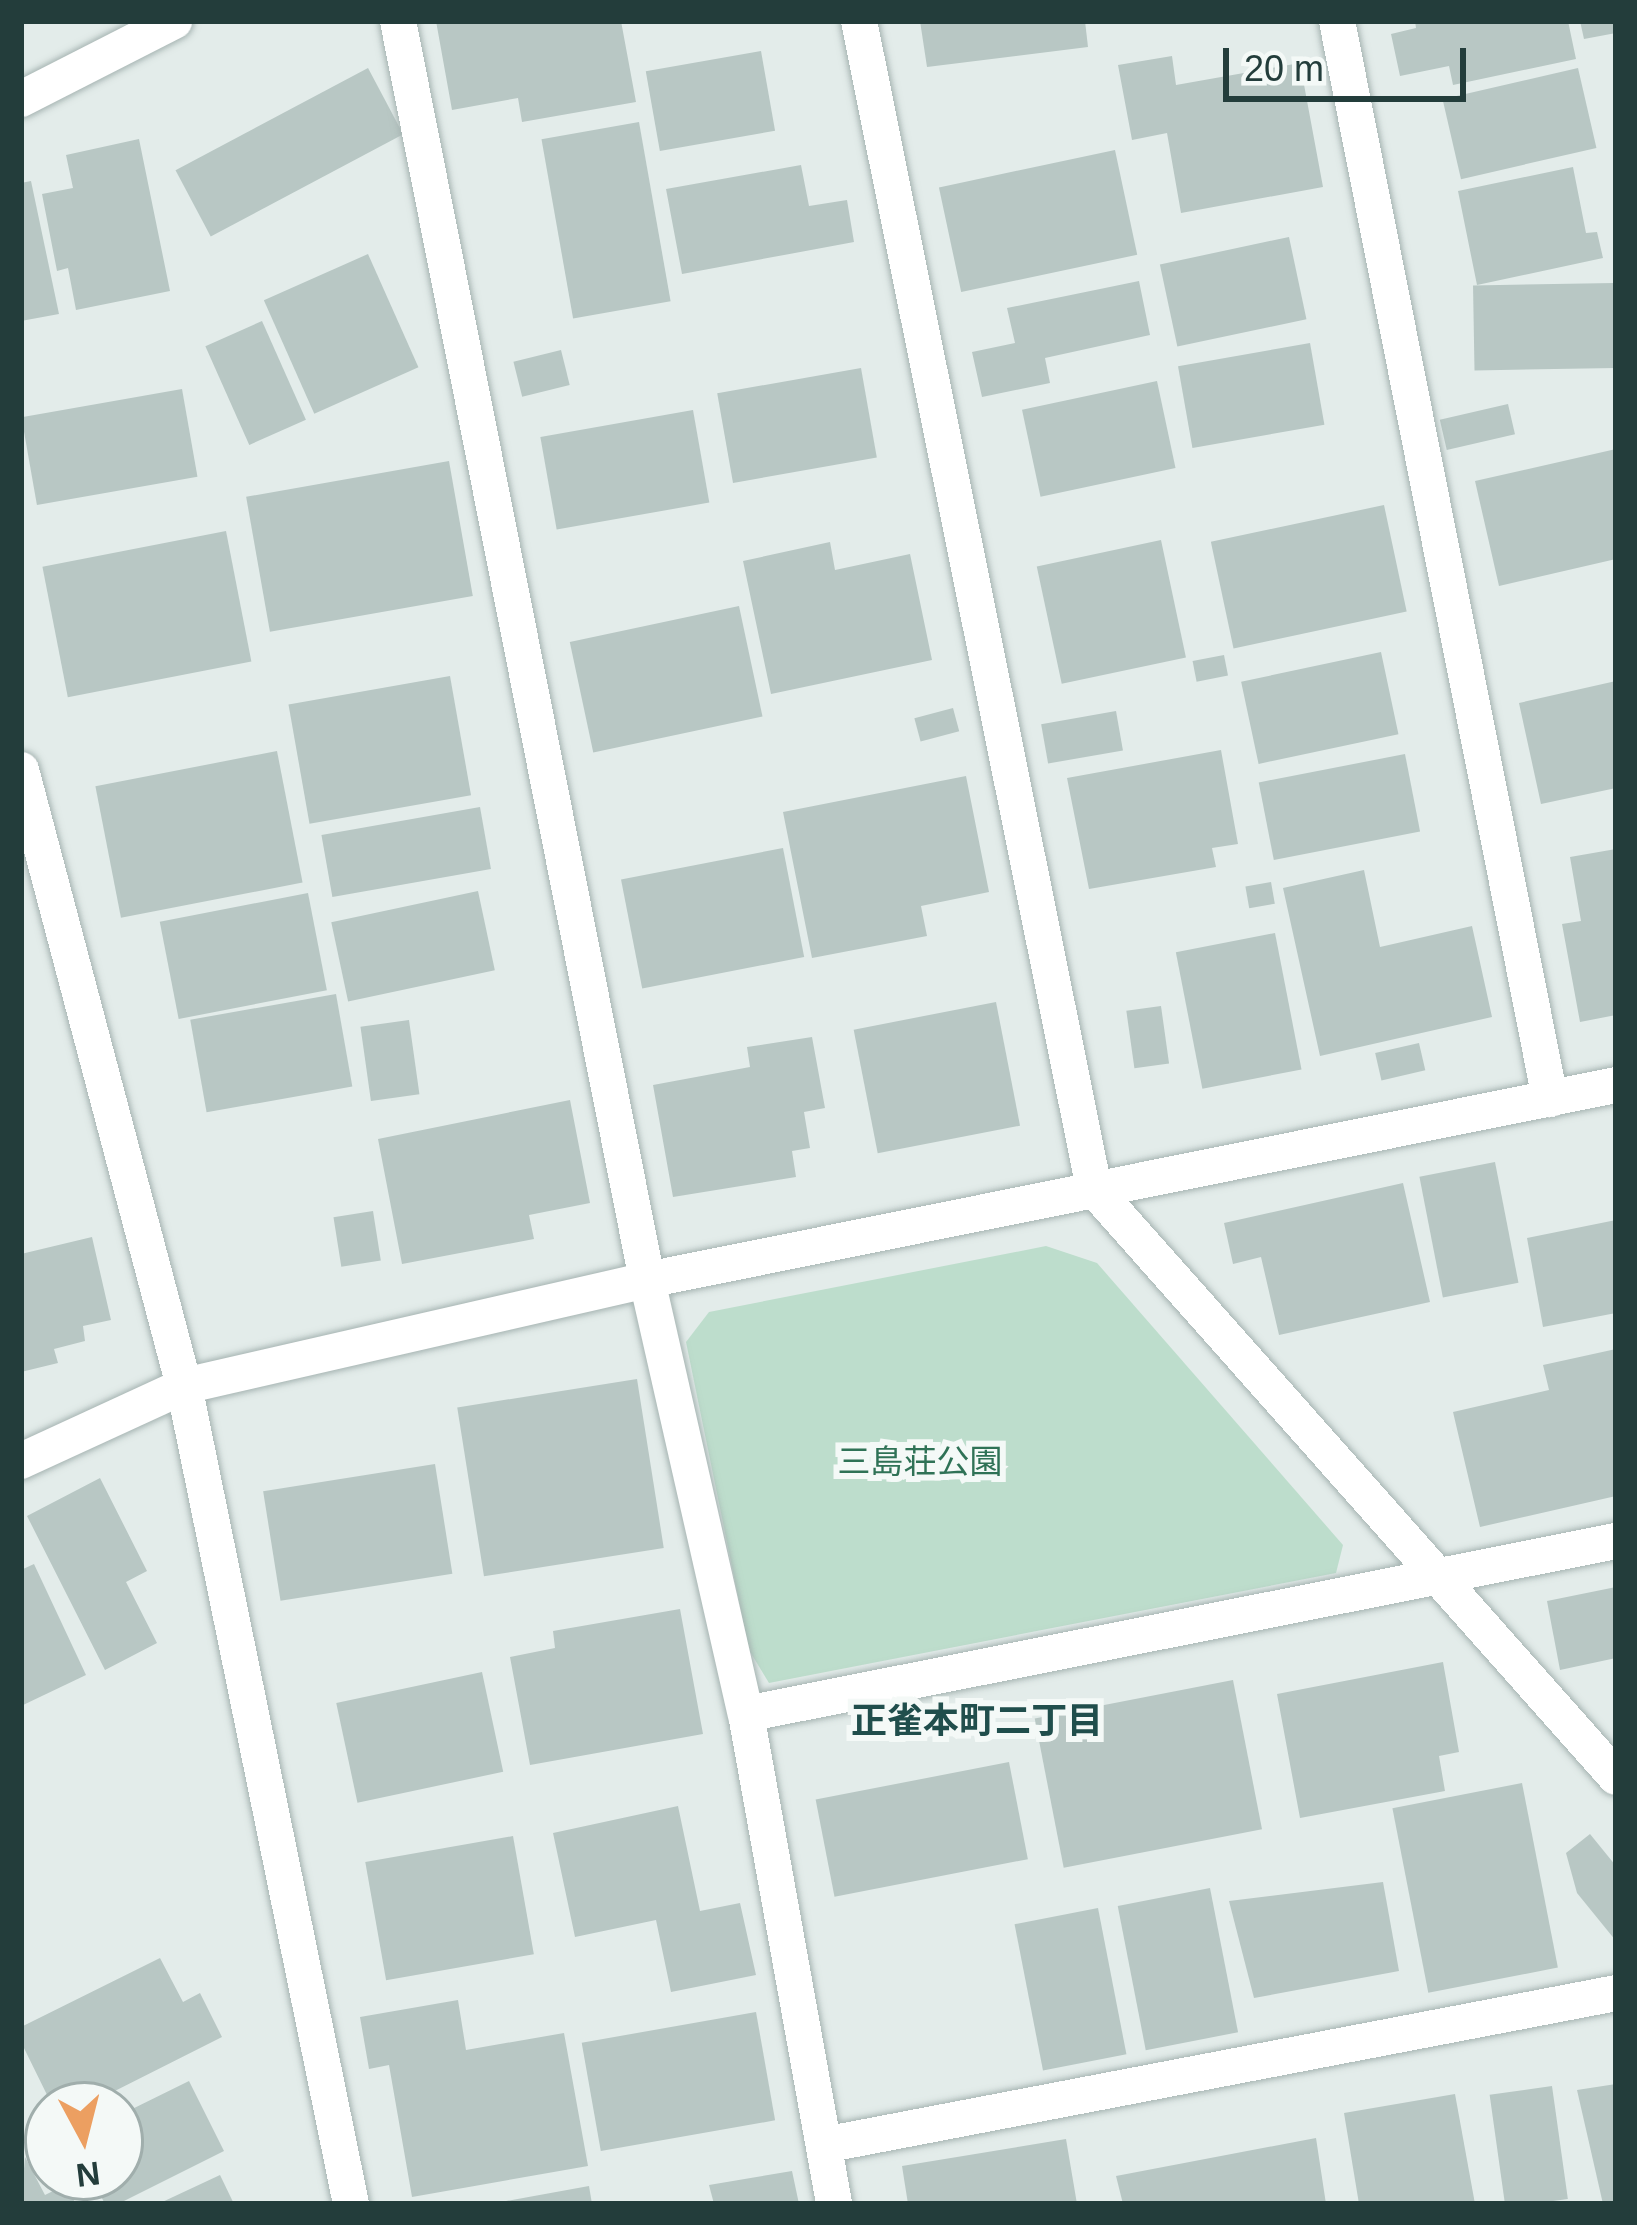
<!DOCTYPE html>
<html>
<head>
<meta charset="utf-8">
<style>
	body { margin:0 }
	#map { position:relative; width:1637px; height:2225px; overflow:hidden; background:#e3ecea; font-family:Helvetica,"Noto Sans JP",sans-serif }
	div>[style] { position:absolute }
	.green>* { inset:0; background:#bdddcc }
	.building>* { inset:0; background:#b8c7c4; transform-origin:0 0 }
	.roads { filter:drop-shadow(0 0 3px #a6b4b2) drop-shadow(0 0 3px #a6b4b2) }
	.minor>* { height:36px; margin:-18px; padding:0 18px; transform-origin:18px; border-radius:18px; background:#fff }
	span { translate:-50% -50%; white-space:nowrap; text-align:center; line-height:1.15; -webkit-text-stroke:12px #f4f9f7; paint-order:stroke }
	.park-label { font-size:33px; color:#2f7256 }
	.neighbourhood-label { font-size:36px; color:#204e4c; font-weight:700 }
	.frame { position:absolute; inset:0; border:24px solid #233d3b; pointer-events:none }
	.north { position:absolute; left:24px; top:2081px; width:120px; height:120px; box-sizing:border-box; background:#f4f9f7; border:3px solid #a0aeac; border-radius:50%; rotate:173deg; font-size:33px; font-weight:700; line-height:48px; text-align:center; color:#233d3b }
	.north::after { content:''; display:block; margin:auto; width:42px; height:54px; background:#ec9f61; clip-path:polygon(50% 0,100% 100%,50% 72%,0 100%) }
	.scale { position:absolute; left:1223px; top:48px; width:243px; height:54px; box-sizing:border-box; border:6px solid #233d3b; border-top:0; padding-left:15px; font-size:36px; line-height:42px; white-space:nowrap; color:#233d3b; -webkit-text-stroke:9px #f4f9f7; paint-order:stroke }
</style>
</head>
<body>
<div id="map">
	<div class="green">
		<div style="clip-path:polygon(1046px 1246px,1097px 1263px,1343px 1545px,1336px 1573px,769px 1683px,749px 1650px,686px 1342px,709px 1312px)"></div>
	</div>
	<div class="building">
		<div style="clip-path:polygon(436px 21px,621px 21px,636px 102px,522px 122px,518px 98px,452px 110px)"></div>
		<div style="clip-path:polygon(920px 21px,1085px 21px,1088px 47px,927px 67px)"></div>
		<div style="clip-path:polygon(1415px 21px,1568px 21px,1576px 59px,1453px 85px,1449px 66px,1400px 76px,1391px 34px,1416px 28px)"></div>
		<div style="clip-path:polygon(1580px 21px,1616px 21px,1616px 33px,1584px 39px)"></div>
		<div style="left:761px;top:51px;width:81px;height:117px;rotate:80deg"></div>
		<div style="clip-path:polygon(1172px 56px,1176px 85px,1300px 63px,1323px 187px,1181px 213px,1167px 133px,1132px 140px,1118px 65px)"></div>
		<div style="left:368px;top:68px;width:75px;height:218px;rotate:62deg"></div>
		<div style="left:1578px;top:68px;width:82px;height:139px;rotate:77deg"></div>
		<div style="left:639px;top:122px;width:182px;height:99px;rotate:80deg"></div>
		<div style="clip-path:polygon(139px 139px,170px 291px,76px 310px,68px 268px,57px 271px,42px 194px,73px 188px,66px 155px)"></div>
		<div style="left:1115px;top:150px;width:107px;height:180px;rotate:78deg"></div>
		<div style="clip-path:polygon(801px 165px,809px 206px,847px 200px,854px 242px,682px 274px,666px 189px)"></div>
		<div style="clip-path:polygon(1573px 167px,1586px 233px,1597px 232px,1603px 258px,1477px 285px,1458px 191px)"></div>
		<div style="clip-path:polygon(31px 181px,59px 314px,21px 321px,21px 183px)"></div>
		<div style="left:1289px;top:237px;width:84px;height:132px;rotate:78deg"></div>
		<div style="left:368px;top:254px;width:124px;height:114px;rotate:66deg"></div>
		<div style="clip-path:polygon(1139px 281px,1150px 335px,1045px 358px,1050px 383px,982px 397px,972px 352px,1015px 343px,1007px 308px)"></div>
		<div style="left:1614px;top:283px;width:85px;height:141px;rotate:89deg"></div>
		<div style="left:262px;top:321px;width:108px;height:62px;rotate:66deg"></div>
		<div style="left:1310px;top:343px;width:83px;height:134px;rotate:80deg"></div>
		<div style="left:561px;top:350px;width:36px;height:49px;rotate:76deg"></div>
		<div style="left:861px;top:368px;width:91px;height:146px;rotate:80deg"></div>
		<div style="left:1157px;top:381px;width:89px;height:138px;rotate:78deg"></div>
		<div style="left:182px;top:389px;width:89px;height:163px;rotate:80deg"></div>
		<div style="left:1508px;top:404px;width:31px;height:70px;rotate:77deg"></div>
		<div style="left:693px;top:410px;width:94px;height:155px;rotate:80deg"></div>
		<div style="clip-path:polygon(1616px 449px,1616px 559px,1499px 586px,1475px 481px)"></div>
		<div style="left:449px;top:461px;width:137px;height:206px;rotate:80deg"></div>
		<div style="left:1384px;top:505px;width:109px;height:177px;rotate:78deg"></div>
		<div style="left:226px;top:531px;width:133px;height:187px;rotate:79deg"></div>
		<div style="left:1161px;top:540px;width:120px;height:127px;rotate:78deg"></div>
		<div style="clip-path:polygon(830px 542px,835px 570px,910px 554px,932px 660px,771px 694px,743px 561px)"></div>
		<div style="left:739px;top:606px;width:113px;height:173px;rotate:78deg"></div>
		<div style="left:1381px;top:652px;width:84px;height:143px;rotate:78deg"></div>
		<div style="left:1224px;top:655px;width:21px;height:32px;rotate:79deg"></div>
		<div style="left:450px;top:676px;width:121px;height:164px;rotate:80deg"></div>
		<div style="clip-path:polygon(1616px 681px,1616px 788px,1541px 804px,1519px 703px)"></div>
		<div style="left:953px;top:708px;width:24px;height:40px;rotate:75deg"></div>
		<div style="left:1116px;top:711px;width:40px;height:76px;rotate:80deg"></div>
		<div style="clip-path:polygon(1221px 750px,1238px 844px,1212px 848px,1216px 867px,1089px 889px,1067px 778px)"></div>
		<div style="left:277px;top:751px;width:134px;height:185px;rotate:79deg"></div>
		<div style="left:1405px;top:754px;width:79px;height:149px;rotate:79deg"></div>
		<div style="clip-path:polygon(966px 776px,989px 892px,921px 906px,927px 936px,812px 958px,783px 812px)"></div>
		<div style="left:480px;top:807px;width:63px;height:161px;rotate:80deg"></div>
		<div style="left:783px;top:848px;width:111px;height:165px;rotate:79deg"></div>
		<div style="clip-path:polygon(1616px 849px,1616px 1015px,1580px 1022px,1562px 924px,1581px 921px,1570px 857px)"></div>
		<div style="clip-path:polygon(1364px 870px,1380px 947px,1472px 926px,1492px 1017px,1320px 1056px,1283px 888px)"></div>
		<div style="left:1271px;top:882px;width:22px;height:26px;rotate:80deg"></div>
		<div style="left:478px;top:891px;width:81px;height:150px;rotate:78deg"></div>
		<div style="left:308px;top:893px;width:99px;height:151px;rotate:79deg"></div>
		<div style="left:1275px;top:933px;width:139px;height:101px;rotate:79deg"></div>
		<div style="left:336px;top:994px;width:94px;height:148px;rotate:80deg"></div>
		<div style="left:996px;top:1002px;width:126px;height:145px;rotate:79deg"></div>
		<div style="left:1161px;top:1006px;width:58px;height:35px;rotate:82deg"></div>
		<div style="left:409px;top:1020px;width:75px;height:49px;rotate:82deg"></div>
		<div style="clip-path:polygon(812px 1037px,825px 1108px,804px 1112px,810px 1148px,792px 1151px,796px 1177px,673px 1197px,653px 1085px,750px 1067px,747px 1047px)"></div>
		<div style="left:1419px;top:1043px;width:28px;height:45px;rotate:77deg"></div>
		<div style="clip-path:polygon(570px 1100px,590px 1203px,529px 1215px,534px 1239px,402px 1264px,378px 1139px)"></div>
		<div style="left:1495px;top:1162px;width:123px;height:77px;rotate:79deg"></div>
		<div style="clip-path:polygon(1403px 1183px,1430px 1302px,1279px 1335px,1261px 1257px,1233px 1264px,1224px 1223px)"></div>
		<div style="left:373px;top:1211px;width:50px;height:40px;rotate:81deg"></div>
		<div style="clip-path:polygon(1616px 1220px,1616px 1313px,1543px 1327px,1527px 1238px)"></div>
		<div style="clip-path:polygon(92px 1237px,111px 1320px,83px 1326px,85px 1341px,54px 1349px,58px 1363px,21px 1372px,21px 1254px)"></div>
		<div style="clip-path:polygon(1616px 1349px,1616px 1496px,1480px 1527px,1453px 1412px,1549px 1390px,1543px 1365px)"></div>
		<div style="left:637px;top:1379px;width:171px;height:182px;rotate:81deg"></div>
		<div style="left:435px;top:1464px;width:111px;height:174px;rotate:81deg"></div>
		<div style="clip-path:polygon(100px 1478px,147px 1571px,126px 1582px,157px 1643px,105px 1670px,27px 1516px)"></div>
		<div style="clip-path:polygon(34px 1564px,86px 1675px,21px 1706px,21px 1570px)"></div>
		<div style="clip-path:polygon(1616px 1587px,1616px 1658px,1560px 1670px,1547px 1601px)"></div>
		<div style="clip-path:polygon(680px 1609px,703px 1734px,530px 1765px,510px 1657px,555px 1648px,553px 1631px)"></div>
		<div style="clip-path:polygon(1443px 1662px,1459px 1752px,1439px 1756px,1445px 1791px,1300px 1818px,1277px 1694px)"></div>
		<div style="left:482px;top:1672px;width:102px;height:149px;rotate:78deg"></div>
		<div style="left:1233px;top:1680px;width:152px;height:202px;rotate:79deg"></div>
		<div style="left:1009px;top:1762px;width:99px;height:197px;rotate:79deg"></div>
		<div style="left:1522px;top:1783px;width:188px;height:132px;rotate:79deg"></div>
		<div style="clip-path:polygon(678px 1806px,700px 1911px,740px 1903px,756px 1975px,671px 1992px,656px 1920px,575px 1937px,553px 1833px)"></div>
		<div style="clip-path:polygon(1590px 1834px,1616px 1866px,1616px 1941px,1577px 1893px,1566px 1853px)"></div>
		<div style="left:513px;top:1836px;width:120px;height:150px;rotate:80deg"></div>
		<div style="clip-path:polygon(1383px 1882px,1399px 1971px,1254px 1998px,1229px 1901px)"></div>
		<div style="left:1210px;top:1888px;width:147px;height:94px;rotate:79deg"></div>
		<div style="left:1098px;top:1908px;width:149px;height:85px;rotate:79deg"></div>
		<div style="clip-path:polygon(160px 1958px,183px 2002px,200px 1993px,222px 2037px,87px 2105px,52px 2105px,21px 2042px,21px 2027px)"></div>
		<div style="clip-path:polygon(458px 2000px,466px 2050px,564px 2033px,588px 2166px,412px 2197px,389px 2065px,369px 2069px,360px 2017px)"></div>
		<div style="left:756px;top:2012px;width:110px;height:177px;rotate:80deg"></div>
		<div style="clip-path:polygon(189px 2081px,224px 2151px,118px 2204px,105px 2204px,91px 2177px,120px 2177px,120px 2115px)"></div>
		<div style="clip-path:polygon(1616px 2084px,1616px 2201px,1603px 2204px,1577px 2090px)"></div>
		<div style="left:1552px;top:2086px;width:114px;height:63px;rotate:82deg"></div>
		<div style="clip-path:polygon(1455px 2094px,1475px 2204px,1359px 2204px,1344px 2113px)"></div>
		<div style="clip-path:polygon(1316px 2138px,1326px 2204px,1123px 2204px,1116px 2176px)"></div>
		<div style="clip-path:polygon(1066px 2139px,1077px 2204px,908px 2204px,902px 2166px)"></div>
		<div style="clip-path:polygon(25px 2157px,45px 2195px,65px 2185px,76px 2204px,21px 2204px)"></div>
		<div style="clip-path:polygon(792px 2171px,799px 2204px,714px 2204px,709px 2185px)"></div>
		<div style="clip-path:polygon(220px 2175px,234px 2204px,158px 2204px)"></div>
		<div style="clip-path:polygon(589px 2186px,592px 2204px,501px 2204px,501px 2202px)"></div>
	</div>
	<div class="roads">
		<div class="minor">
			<div style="left:398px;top:21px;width:1283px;rotate:78.81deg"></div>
			<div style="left:647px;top:1280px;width:445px;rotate:77.2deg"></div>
			<div style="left:746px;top:1714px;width:498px;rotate:79.8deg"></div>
			<div style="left:859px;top:21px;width:1191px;rotate:78.62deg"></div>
			<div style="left:1094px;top:1189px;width:786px;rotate:48.4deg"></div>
			<div style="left:1337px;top:21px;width:1099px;rotate:78.82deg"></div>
			<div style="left:21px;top:99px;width:172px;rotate:-27deg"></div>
			<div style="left:21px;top:770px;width:637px;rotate:75.18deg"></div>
			<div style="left:184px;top:1386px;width:835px;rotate:78.46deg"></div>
			<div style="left:21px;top:1461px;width:179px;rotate:-24.7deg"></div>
			<div style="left:184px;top:1386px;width:475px;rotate:-12.9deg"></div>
			<div style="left:647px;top:1280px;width:988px;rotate:-11.38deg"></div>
			<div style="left:746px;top:1714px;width:887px;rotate:-11.25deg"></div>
			<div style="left:824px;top:2145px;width:806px;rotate:-10.86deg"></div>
		</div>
	</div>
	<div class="park-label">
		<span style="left:920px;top:1462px">三島荘公園</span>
	</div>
	<div class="neighbourhood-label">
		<span style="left:977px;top:1721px">正雀本町二丁目</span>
	</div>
	<div class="frame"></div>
	<div class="north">N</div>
	<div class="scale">20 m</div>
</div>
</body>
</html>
